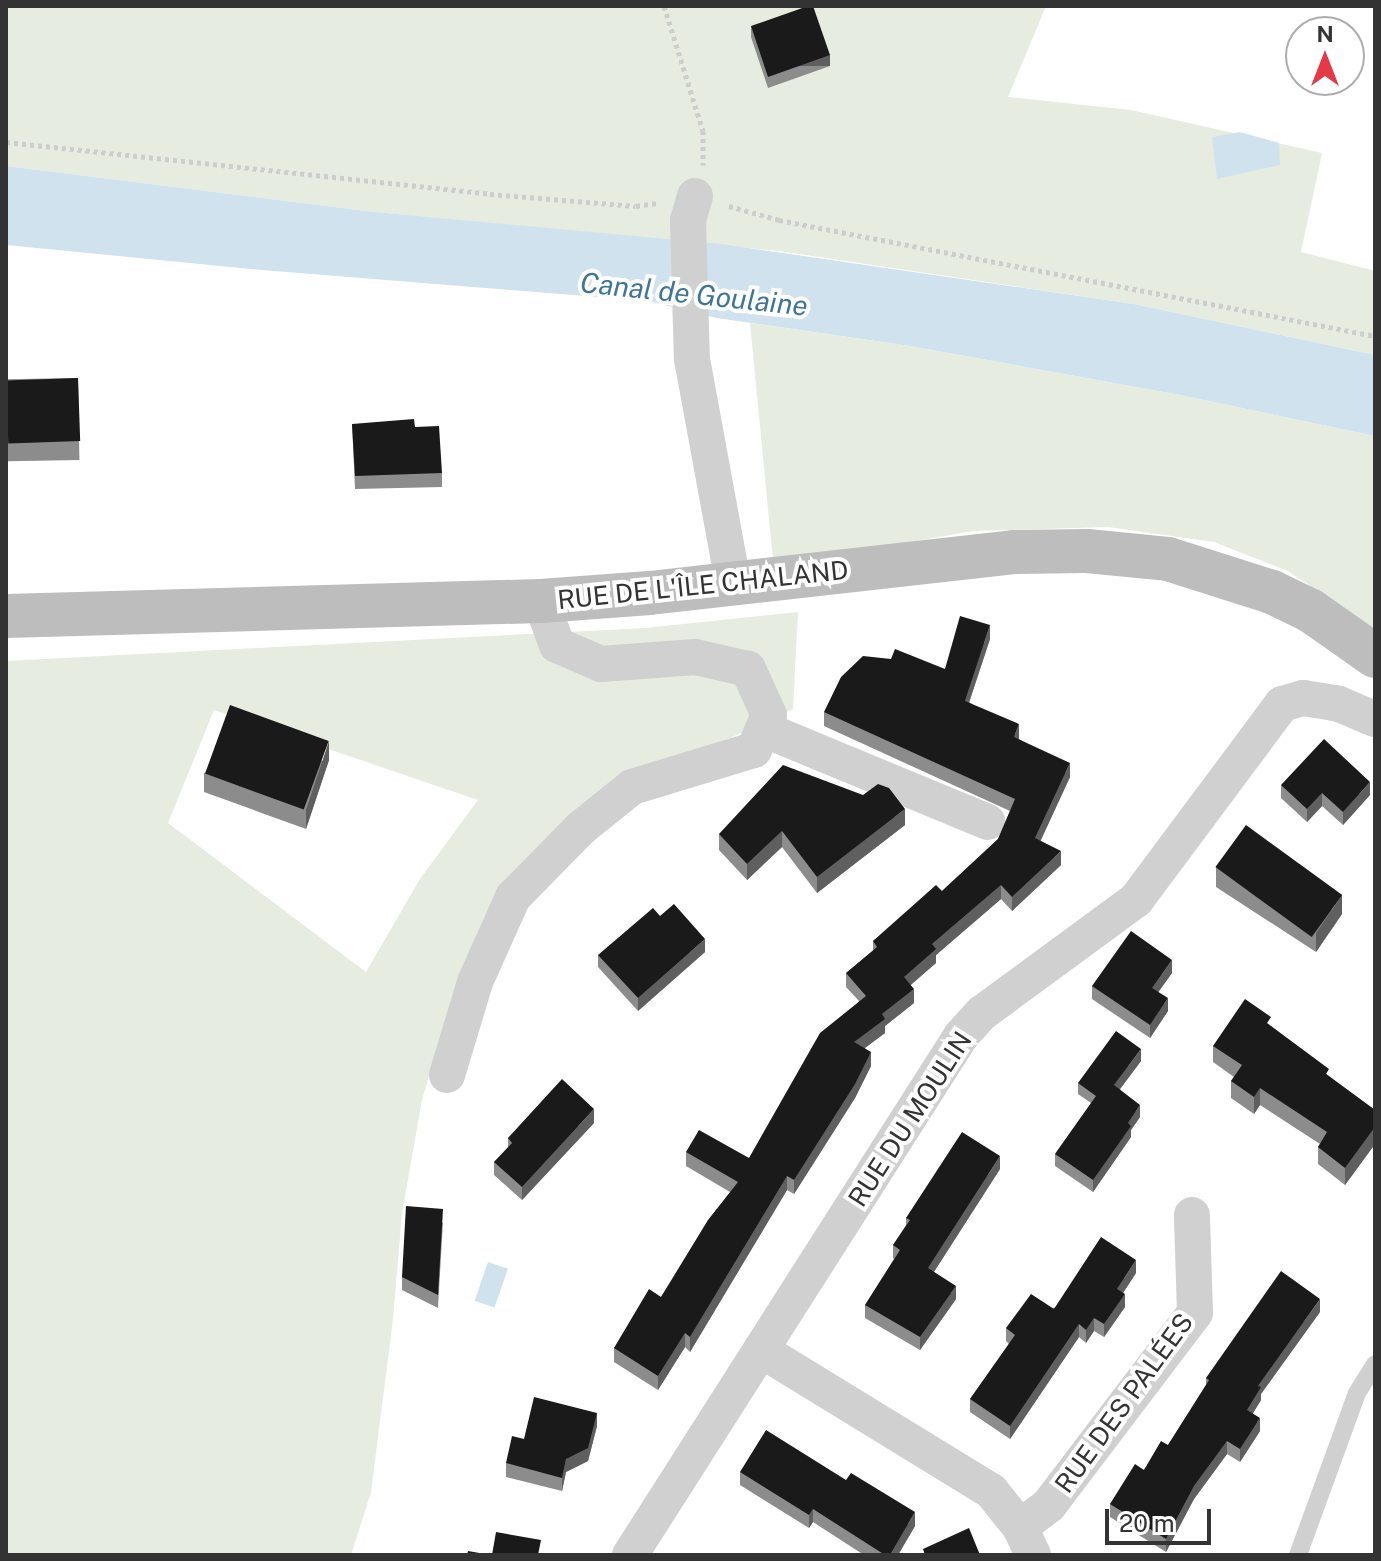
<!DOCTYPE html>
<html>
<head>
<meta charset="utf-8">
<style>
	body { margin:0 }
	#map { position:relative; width:1381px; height:1561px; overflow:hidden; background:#fff; font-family:"Public Sans",sans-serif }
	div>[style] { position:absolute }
	.green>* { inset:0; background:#e6ecdf }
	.water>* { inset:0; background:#cfe2ee; transform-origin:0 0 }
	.path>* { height:5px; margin-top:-2.5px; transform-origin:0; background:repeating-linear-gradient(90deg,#cdcdcd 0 4px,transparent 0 8px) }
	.lane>* { height:18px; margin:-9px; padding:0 9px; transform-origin:9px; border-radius:9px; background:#d0d0d0 }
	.street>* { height:36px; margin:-18px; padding:0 18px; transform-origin:18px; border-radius:18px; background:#d0d0d0 }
	.secondary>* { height:44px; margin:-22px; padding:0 22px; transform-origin:22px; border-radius:22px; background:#bdbdbd }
	.wall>* { inset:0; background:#8c8c8c; transform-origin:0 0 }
	.shaded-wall>* { inset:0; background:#5f5f5f; transform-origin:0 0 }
	.building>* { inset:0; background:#1a1a1a; transform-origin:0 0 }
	span { translate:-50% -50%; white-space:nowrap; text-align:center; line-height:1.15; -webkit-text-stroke:8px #fff; paint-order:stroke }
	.street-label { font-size:26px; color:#333 }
	.water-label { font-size:28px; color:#3f7597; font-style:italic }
	.frame { position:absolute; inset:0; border:8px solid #333; pointer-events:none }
	.north { position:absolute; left:1285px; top:16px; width:80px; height:80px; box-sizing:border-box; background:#fff; border:2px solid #adadad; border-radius:50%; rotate:0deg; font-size:22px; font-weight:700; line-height:32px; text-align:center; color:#333 }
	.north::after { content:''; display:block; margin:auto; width:28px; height:36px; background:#e63946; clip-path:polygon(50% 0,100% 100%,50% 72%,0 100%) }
	.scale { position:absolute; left:1105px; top:1509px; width:106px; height:36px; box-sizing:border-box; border:4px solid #333; border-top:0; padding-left:10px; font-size:24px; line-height:28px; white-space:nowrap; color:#333; -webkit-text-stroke:6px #fff; paint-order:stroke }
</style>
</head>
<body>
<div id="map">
	<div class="green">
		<div style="clip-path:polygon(6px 6px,1046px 6px,1008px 97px,1131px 110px,1322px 153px,1301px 252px,1375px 271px,1375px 355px,1134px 304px,779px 251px,375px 212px,6px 166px)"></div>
		<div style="clip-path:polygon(750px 323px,910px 346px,1180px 395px,1375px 436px,1375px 630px,1288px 571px,1214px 542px,1108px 527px,973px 531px,831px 556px,773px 560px)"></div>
		<div style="clip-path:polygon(evenodd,798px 612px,793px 709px,730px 738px,626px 775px,532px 855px,485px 915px,453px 994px,422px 1100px,402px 1213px,393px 1319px,371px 1492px,351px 1555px,6px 1555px,6px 661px,646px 628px,798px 612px,214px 710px,478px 800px,420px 879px,366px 972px,168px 823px,214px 710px)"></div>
	</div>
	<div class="water">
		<div style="clip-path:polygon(1240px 132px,1279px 143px,1280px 165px,1217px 179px,1212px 137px)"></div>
		<div style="clip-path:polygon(6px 166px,375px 212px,721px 244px,1134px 304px,1375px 355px,1375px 436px,1180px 395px,910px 346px,717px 318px,648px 301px,262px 270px,6px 245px)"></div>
		<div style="left:488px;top:1262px;width:21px;height:41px;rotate:19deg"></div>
	</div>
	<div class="path">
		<div style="left:664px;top:6px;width:131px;rotate:72.7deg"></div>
		<div style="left:703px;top:131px;width:34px;rotate:90deg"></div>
		<div style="left:6px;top:142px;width:487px;rotate:6.1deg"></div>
		<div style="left:490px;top:194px;width:146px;rotate:4.7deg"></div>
		<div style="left:636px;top:206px;width:21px;rotate:-8deg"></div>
		<div style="left:729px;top:206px;width:52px;rotate:15.6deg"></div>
		<div style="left:779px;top:220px;width:607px;rotate:11.01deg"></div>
	</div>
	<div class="lane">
		<div style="left:1298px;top:1555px;width:172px;rotate:-70deg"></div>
		<div style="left:1357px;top:1393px;width:34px;rotate:-58deg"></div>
	</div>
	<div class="street">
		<div style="left:695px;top:196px;width:25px;rotate:106deg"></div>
		<div style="left:688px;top:220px;width:139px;rotate:88.4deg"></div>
		<div style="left:692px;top:359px;width:228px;rotate:79.6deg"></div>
		<div style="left:763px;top:729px;width:243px;rotate:22.5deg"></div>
		<div style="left:447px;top:1075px;width:97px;rotate:-73.2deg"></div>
		<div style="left:475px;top:982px;width:93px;rotate:-65.9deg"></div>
		<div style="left:513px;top:897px;width:97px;rotate:-45.4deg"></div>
		<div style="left:581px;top:828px;width:65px;rotate:-38.8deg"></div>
		<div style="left:632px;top:787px;width:127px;rotate:-16.9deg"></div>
		<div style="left:754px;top:750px;width:38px;rotate:-67deg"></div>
		<div style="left:769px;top:715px;width:51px;rotate:-114.5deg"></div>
		<div style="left:748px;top:669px;width:54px;rotate:-167.2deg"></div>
		<div style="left:695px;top:657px;width:94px;rotate:175.7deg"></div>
		<div style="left:601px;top:664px;width:48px;rotate:-156.6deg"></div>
		<div style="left:557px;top:645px;width:47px;rotate:-110deg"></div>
		<div style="left:761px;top:1350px;width:270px;rotate:31.5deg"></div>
		<div style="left:991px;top:1491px;width:46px;rotate:51.1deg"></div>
		<div style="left:1020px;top:1527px;width:31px;rotate:65deg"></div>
		<div style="left:1020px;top:1527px;width:36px;rotate:-37deg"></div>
		<div style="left:1049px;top:1505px;width:241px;rotate:-52.8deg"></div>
		<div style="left:1195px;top:1313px;width:98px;rotate:-91.8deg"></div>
		<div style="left:630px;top:1555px;width:616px;rotate:-57.47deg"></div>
		<div style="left:961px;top:1036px;width:31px;rotate:-48deg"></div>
		<div style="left:982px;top:1013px;width:191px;rotate:-36.3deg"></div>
		<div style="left:1136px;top:900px;width:244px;rotate:-53.3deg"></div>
		<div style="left:1282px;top:704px;width:22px;rotate:-16deg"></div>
		<div style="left:1303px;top:698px;width:36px;rotate:9deg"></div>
		<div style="left:1339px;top:704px;width:39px;rotate:23deg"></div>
	</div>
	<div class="secondary">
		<div style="left:6px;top:616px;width:535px;rotate:-1.61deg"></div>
		<div style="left:541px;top:601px;width:109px;rotate:-4.2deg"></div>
		<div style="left:650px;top:593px;width:366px;rotate:-6.4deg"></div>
		<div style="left:1014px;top:552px;width:73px;rotate:-0.8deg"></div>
		<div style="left:1087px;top:551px;width:81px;rotate:5.6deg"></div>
		<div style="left:1168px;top:559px;width:109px;rotate:17.6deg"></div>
		<div style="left:1272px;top:592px;width:43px;rotate:26deg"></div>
		<div style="left:1311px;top:611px;width:78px;rotate:35.1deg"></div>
	</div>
	<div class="wall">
		<div style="clip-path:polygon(751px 26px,830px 66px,768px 88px,751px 37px)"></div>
		<div style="left:78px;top:378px;width:82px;height:72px;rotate:89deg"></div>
		<div style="clip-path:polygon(352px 424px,415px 427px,442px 473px,442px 487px,355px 489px)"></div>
		<div style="clip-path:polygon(990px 639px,969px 702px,1019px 738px,1019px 739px,1070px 777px,1040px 841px,1061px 865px,1012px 911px,1001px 899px,936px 955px,936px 963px,910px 985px,914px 1003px,885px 1026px,885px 1033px,865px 1048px,871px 1066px,855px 1098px,794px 1194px,787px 1190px,690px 1352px,685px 1347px,658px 1390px,614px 1362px,614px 1348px,661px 1297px,730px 1192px,686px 1166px,686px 1152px,749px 1158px,859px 1001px,846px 987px,846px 973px,873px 951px,873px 941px,942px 891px,998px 839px,1010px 811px,824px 726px,824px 712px,945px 669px)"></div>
		<div style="clip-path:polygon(329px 760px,306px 829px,204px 792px,204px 773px)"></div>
		<div style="clip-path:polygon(1281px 785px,1370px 795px,1343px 825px,1322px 806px,1307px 822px,1281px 798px)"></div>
		<div style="clip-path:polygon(863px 795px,905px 825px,817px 893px,782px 847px,747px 880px,719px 850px,719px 834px)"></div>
		<div style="clip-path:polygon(1216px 867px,1342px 914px,1316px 952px,1216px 887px)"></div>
		<div style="clip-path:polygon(705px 952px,638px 1011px,598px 967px,598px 955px)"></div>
		<div style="clip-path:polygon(1172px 973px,1158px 992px,1168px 1011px,1150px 1038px,1092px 999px,1092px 986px)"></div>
		<div style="clip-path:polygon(1271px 1026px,1329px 1076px,1375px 1110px,1375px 1144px,1345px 1185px,1318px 1164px,1318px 1147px,1320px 1144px,1260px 1105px,1254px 1114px,1231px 1098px,1231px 1081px,1234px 1077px,1213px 1062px,1213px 1046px)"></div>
		<div style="clip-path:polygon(1141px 1061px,1120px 1089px,1140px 1117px,1131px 1130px,1131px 1137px,1093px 1192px,1055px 1166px,1055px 1154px,1091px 1103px,1078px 1094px,1078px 1083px)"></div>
		<div style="clip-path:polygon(594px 1123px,522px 1200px,494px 1175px,494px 1162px,508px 1148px,508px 1138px)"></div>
		<div style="clip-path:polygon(1000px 1169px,934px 1272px,956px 1299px,920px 1350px,865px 1318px,865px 1305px,894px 1259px,893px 1258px,893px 1245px,906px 1225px,906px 1218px)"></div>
		<div style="clip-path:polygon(443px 1222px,438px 1308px,402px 1290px,402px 1277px)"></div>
		<div style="clip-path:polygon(1136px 1273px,1123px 1293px,1125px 1307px,1104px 1337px,1094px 1331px,1086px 1343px,1079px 1337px,1010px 1439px,970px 1412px,970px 1399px,1009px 1344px,1006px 1341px,1006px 1328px)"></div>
		<div style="clip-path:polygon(1320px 1312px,1261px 1394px,1261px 1400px,1253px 1413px,1260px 1431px,1240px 1462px,1227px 1454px,1194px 1499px,1166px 1552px,1110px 1517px,1110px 1504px,1168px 1445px,1206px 1386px,1206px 1378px)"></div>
		<div style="clip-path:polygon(597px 1426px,588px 1461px,566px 1472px,562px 1491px,506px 1477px,506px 1463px,524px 1439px)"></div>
		<div style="clip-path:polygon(740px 1472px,915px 1526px,898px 1555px,864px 1555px,813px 1522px,809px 1528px,740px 1485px)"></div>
	</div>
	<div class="shaded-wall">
		<div style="left:830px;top:55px;width:11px;height:66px;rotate:90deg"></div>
		<div style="clip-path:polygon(990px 625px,990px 639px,965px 715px,965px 701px)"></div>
		<div style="clip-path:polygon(1019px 724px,1019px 738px,1014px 752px,1014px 737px)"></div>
		<div style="clip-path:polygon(329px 741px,329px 760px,306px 829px,306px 810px)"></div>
		<div style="clip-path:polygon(1070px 763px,1070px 777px,1035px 853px,1035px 838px)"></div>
		<div style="clip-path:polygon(1370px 782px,1370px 795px,1343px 825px,1343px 812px)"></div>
		<div style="clip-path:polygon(1322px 793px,1322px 806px,1307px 822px,1307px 809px)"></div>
		<div style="clip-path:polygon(905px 809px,905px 825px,817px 893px,817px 877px)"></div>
		<div style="clip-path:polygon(782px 831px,782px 847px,747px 880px,747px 864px)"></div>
		<div style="clip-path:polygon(1061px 851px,1061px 865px,1012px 911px,1012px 897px)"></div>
		<div style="clip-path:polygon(1001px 885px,1001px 899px,936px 955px,936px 963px,904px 991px,904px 977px,932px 944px)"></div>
		<div style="clip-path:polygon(1342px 895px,1342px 914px,1316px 952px,1316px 933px)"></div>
		<div style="clip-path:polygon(705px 939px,705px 952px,638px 1011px,638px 998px)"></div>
		<div style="clip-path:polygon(1172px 960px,1172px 973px,1152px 1001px,1152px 988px)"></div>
		<div style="clip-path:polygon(914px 989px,914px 1003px,885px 1026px,885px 1033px,854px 1056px,854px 1042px,882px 1014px)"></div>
		<div style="clip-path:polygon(1168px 998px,1168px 1011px,1150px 1038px,1150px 1025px)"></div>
		<div style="clip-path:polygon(1141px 1049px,1141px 1061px,1114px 1097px,1114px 1085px)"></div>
		<div style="clip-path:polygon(871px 1052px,871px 1066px,855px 1098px,794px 1194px,794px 1180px)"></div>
		<div style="clip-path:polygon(1260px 1088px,1260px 1105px,1254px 1114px,1254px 1097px)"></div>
		<div style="clip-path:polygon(1140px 1105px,1140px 1117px,1131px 1130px,1131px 1137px,1093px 1192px,1093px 1180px,1128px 1123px)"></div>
		<div style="clip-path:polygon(594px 1109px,594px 1123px,522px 1200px,522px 1187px)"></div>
		<div style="clip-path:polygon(1375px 1127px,1375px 1144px,1345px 1185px,1345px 1168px)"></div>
		<div style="clip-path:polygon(1000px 1156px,1000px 1169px,928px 1281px,928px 1268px)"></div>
		<div style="clip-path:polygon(787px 1176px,787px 1190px,690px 1352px,690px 1337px)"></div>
		<div style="clip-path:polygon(1136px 1260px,1136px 1273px,1117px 1302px,1117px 1289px)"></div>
		<div style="clip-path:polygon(956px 1286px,956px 1299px,920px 1350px,920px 1337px)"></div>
		<div style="clip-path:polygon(1125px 1294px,1125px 1307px,1104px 1337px,1104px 1324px)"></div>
		<div style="clip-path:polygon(1320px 1299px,1320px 1312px,1261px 1394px,1261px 1400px,1247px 1423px,1247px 1410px,1258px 1386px)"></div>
		<div style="clip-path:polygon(1094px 1318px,1094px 1331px,1086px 1343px,1086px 1330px)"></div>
		<div style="clip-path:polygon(1079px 1324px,1079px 1337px,1010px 1439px,1010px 1426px)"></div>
		<div style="clip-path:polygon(685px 1333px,685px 1347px,658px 1390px,658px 1376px)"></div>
		<div style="clip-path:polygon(597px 1413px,597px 1426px,588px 1461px,566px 1472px,562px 1491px,562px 1478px,566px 1459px)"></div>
		<div style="clip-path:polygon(1260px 1418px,1260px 1431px,1240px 1462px,1240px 1449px)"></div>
		<div style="clip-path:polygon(1227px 1441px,1227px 1454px,1194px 1499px,1166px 1552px,1166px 1539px,1194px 1486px)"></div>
		<div style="clip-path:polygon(813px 1509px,813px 1522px,809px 1528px,809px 1515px)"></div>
		<div style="clip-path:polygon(915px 1512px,915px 1526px,898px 1555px,890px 1555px)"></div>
	</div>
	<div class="building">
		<div style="clip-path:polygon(808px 6px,813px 6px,830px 55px,768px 77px,751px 26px)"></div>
		<div style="left:78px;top:378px;width:63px;height:72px;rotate:88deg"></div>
		<div style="clip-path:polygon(414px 419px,415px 427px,439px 426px,442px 473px,355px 476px,352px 424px)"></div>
		<div style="clip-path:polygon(960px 616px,990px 625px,965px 701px,1019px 724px,1014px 737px,1070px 763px,1035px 838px,1061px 851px,1012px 897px,1001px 885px,932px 944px,936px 949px,904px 977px,914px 989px,882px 1014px,885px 1019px,854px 1042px,871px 1052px,855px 1084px,794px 1180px,787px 1176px,690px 1337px,685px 1333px,658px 1376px,614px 1348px,649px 1289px,661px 1297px,708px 1220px,738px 1182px,686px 1152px,699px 1130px,749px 1158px,820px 1033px,866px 996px,846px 973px,877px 947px,873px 941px,936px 885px,942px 891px,998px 839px,1015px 799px,824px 712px,841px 677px,863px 656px,891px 659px,895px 649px,945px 669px)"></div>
		<div style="left:230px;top:705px;width:105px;height:73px;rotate:20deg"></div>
		<div style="clip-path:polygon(1324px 739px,1370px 782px,1343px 812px,1322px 793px,1307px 809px,1281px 785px)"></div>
		<div style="clip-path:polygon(783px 765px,863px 795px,878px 784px,889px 788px,905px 809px,817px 877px,782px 831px,747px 864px,719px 834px)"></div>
		<div style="left:1246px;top:825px;width:119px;height:52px;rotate:36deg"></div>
		<div style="clip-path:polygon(674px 904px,705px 939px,638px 998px,598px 955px,653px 908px,660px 916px)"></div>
		<div style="clip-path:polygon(1131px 931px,1172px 960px,1152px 988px,1168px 998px,1150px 1025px,1092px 986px)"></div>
		<div style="clip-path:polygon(1245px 999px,1271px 1017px,1267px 1023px,1329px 1069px,1326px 1074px,1375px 1110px,1375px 1127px,1345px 1168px,1318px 1147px,1327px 1132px,1260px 1088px,1254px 1097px,1231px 1081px,1242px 1065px,1213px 1046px)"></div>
		<div style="clip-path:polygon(1116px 1031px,1141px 1049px,1114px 1085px,1140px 1105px,1128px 1123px,1131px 1126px,1093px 1180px,1055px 1154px,1096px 1096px,1078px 1083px)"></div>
		<div style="clip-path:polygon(562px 1079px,594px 1109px,522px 1187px,494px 1162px,512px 1143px,508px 1138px)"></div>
		<div style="clip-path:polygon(962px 1132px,1000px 1156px,928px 1268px,956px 1286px,920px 1337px,865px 1305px,900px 1250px,893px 1245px,910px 1220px,906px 1218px)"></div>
		<div style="clip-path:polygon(406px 1206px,443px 1209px,438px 1295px,402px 1277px)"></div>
		<div style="clip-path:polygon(1101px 1237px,1136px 1260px,1117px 1289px,1125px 1294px,1104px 1324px,1094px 1318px,1086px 1330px,1079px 1324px,1010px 1426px,970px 1399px,1015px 1335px,1006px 1328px,1031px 1294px,1054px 1309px)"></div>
		<div style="clip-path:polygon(1281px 1271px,1320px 1299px,1258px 1386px,1261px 1387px,1247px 1410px,1260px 1418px,1240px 1449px,1227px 1441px,1194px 1486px,1166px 1539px,1110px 1504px,1135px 1464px,1144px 1470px,1161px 1441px,1168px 1445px,1209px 1380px,1206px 1378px)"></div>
		<div style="clip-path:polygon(534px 1397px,597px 1413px,588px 1448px,566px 1459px,562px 1478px,506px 1463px,512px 1436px,524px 1439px)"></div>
		<div style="clip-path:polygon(766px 1430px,846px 1480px,851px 1473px,915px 1512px,890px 1555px,885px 1555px,813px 1509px,809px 1515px,740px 1472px)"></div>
		<div style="clip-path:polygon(969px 1528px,980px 1555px,925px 1555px,923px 1549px)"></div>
		<div style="clip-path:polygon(496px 1532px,541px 1540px,538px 1555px,492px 1555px)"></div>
		<div style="clip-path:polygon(468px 1551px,491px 1555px,467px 1555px)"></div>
	</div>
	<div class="street-label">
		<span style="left:703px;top:585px;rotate:-6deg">RUE DE L'ÎLE CHALAND</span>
		<span style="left:910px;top:1119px;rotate:-57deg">RUE DU MOULIN</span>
		<span style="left:1124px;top:1403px;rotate:-54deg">RUE DES PALÉES</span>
	</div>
	<div class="water-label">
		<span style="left:694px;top:294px;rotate:6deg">Canal de Goulaine</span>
	</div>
	<div class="frame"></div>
	<div class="north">N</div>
	<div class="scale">20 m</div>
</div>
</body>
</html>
